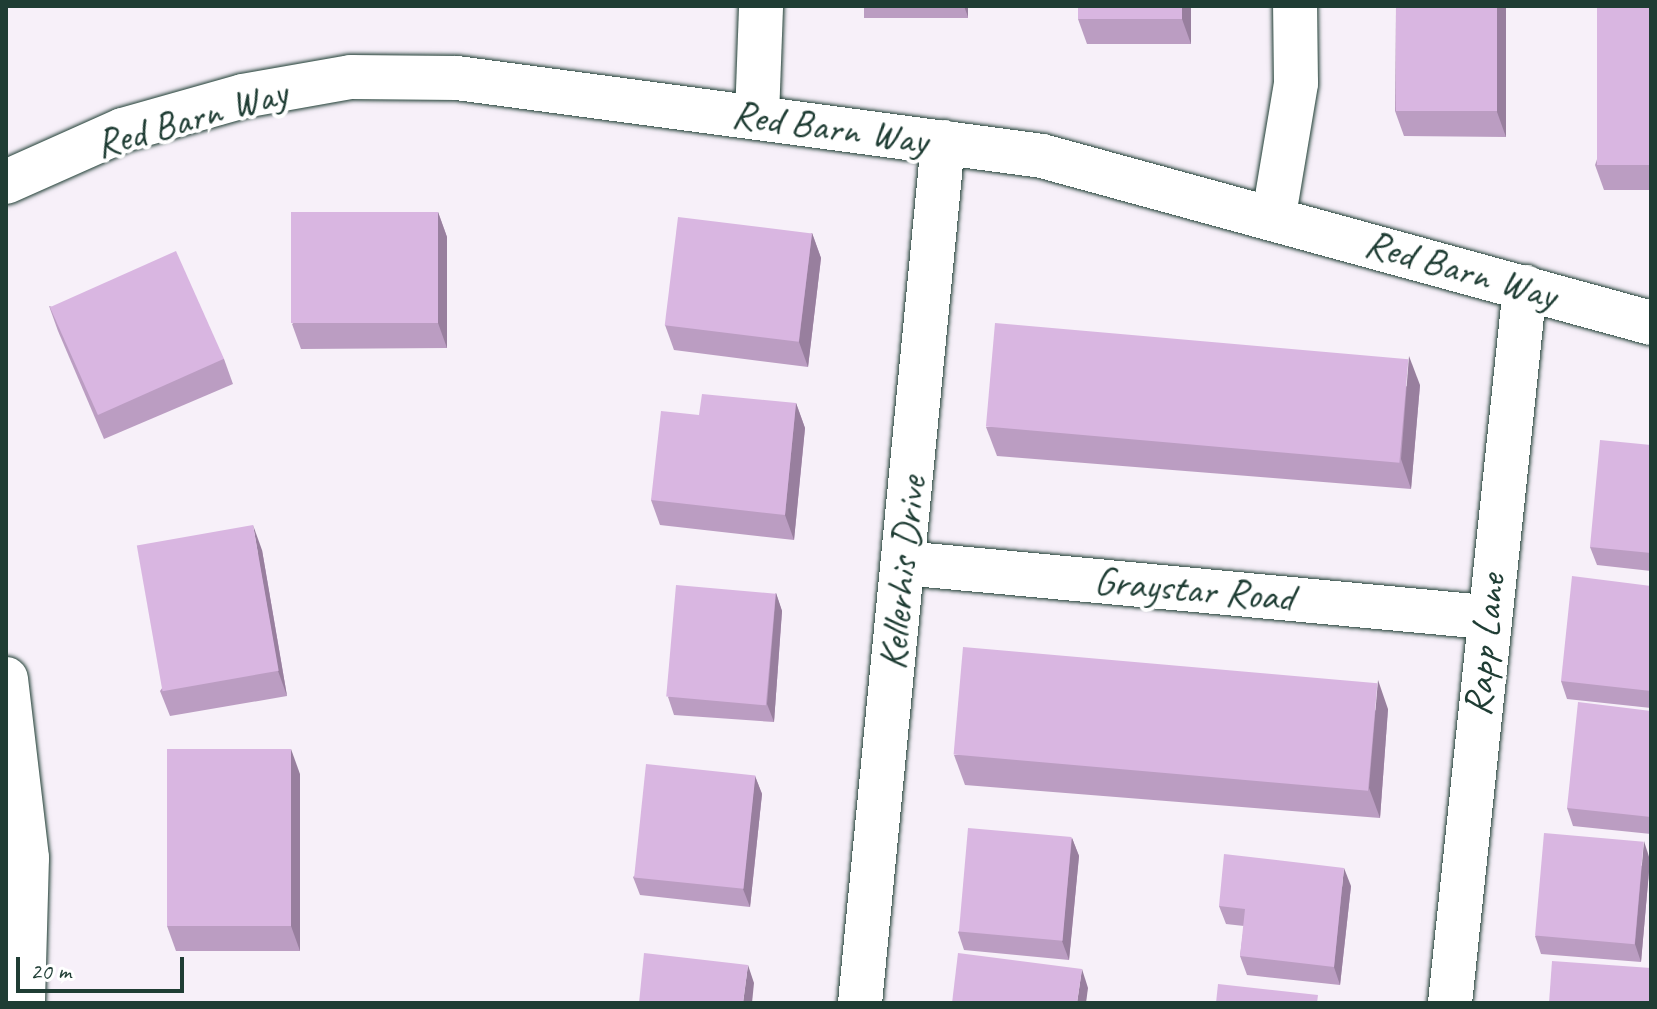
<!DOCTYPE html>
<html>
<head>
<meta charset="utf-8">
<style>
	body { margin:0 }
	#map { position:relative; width:1657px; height:1009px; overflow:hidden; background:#f7f0f9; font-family:Caveat,sans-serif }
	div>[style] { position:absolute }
	.roads { filter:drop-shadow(0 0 2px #1f3d34) drop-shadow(0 0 2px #1f3d34) }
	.minor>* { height:44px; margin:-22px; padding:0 22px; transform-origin:22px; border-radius:22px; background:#fff }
	.wall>* { inset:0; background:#bb9dc2; transform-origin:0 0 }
	.shaded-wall>* { inset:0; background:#987f9e }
	.building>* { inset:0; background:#d9b6e1; transform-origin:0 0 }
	span { translate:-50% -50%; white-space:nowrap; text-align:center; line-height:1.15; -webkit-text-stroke:8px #fff; paint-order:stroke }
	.street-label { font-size:40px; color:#1f3d34 }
	.frame { position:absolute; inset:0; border:8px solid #1f3d34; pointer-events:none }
	.scale { position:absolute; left:16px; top:957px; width:168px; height:36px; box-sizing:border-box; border:4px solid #1f3d34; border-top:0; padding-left:10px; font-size:24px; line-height:28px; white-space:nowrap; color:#1f3d34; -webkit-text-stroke:6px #fff; paint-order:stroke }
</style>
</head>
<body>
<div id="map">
	<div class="roads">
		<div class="minor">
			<div style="left:757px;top:117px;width:111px;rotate:-87.9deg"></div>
			<div style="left:6px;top:182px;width:128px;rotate:-24deg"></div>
			<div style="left:123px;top:130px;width:125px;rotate:-15.8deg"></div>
			<div style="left:243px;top:96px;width:110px;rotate:-10deg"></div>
			<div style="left:351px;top:77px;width:106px;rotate:0.5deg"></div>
			<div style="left:457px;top:78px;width:590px;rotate:7.59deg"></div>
			<div style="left:1042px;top:156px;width:631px;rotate:15.33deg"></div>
			<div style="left:1274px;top:215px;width:134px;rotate:-80.5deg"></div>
			<div style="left:1296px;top:83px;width:77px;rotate:-90.7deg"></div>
			<div style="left:903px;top:563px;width:584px;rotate:5.3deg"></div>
			<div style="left:6px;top:679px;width:180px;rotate:83.3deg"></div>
			<div style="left:27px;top:858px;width:145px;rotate:91.6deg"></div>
			<div style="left:860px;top:1003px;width:865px;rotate:-84.49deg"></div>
			<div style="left:1450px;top:1003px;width:720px;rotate:-84.02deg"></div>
		</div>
	</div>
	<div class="wall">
		<div style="left:864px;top:6px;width:104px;height:12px"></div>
		<div style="clip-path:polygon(1191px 6px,1191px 44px,1087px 44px,1078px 19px)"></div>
		<div style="clip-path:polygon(1396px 6px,1506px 6px,1506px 137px,1404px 136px,1395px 111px)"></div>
		<div style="clip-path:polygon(1651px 6px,1651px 190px,1604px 190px,1595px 165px)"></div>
		<div style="clip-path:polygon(438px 212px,447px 237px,447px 348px,301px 349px,292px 324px)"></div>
		<div style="clip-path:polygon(812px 233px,821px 258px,808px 367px,674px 350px,665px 325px)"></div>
		<div style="clip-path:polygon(49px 306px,224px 359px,233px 384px,104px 439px,58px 331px)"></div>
		<div style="clip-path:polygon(1420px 385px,1411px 489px,997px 456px,986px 427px)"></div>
		<div style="clip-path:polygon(796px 403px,805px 428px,794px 540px,660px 525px,651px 500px,699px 415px)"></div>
		<div style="clip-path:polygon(1651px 445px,1651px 571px,1597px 565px,1590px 547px)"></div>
		<div style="clip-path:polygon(262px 550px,287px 696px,170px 716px,160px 691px)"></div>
		<div style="clip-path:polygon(1651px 586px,1651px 708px,1567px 699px,1561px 681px)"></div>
		<div style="clip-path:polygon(776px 593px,782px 611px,774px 722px,674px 715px,668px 697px)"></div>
		<div style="clip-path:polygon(1388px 709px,1380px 818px,965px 785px,954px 755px)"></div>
		<div style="clip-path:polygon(1651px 711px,1651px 834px,1573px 826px,1567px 808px)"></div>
		<div style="clip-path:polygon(300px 774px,300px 951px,176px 951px,167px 926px)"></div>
		<div style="clip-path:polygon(755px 776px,762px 794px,750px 907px,640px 895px,633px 877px)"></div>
		<div style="clip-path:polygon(1072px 838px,1079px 856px,1069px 960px,964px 950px,958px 932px)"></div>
		<div style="clip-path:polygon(1650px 860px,1641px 962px,1541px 954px,1535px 936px)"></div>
		<div style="clip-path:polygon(1351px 886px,1340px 985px,1247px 975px,1240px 956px,1244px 926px,1226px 924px,1219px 906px)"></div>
	</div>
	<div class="shaded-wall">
		<div style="clip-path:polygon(964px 6px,968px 6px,968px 17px)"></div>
		<div style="clip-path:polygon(1182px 6px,1191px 6px,1191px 44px,1182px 19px)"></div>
		<div style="clip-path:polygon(1497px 6px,1506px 6px,1506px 137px,1497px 112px)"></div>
		<div style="clip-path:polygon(438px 212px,447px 237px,447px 348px,438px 323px)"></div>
		<div style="clip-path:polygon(812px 233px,821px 258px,808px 367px,799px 342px)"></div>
		<div style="clip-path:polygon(1409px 356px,1420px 385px,1411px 489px,1401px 459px)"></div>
		<div style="clip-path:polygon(796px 403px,805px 428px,794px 540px,785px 515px)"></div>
		<div style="clip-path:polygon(253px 525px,262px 550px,287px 696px,278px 671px)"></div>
		<div style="clip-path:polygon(776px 593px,782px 611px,774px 722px,767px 704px)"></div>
		<div style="clip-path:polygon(1378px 680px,1388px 709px,1380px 818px,1369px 788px)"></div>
		<div style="clip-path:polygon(291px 749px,300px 774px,300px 951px,291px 926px)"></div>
		<div style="clip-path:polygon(755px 776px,762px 794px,750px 907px,743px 889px)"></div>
		<div style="clip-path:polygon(1072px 838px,1079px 856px,1069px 960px,1062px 941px)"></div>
		<div style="clip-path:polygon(1644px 841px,1650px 860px,1641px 962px,1635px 944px)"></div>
		<div style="clip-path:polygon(1344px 868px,1351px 886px,1340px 985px,1334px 967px)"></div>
		<div style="clip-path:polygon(748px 965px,754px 983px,752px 1003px,743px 1003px)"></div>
		<div style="clip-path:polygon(1082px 969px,1088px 988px,1086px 1003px,1077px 1003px)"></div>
	</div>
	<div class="building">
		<div style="left:1078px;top:6px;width:104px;height:13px"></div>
		<div style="left:1396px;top:6px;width:101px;height:105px"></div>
		<div style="left:1597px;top:6px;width:54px;height:159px"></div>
		<div style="left:438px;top:212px;width:111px;height:147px;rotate:90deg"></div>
		<div style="left:678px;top:217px;width:135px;height:109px;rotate:7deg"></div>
		<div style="left:176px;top:251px;width:118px;height:138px;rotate:66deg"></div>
		<div style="left:995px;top:323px;width:415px;height:104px;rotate:5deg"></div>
		<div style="clip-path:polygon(702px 394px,796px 403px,785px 515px,651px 500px,661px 411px,699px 415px)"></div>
		<div style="clip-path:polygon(1600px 440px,1651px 445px,1651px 553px,1590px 547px)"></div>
		<div style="left:253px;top:525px;width:148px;height:118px;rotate:80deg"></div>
		<div style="clip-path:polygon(1572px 576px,1651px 586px,1651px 691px,1561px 681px)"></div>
		<div style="left:676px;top:585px;width:100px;height:112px;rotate:5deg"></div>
		<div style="left:963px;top:647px;width:416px;height:108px;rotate:5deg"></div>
		<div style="clip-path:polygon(1578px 702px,1651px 711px,1651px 817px,1567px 808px)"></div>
		<div style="left:167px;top:749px;width:124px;height:177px"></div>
		<div style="left:646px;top:764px;width:110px;height:114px;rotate:6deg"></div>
		<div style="left:968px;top:828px;width:104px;height:104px;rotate:5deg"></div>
		<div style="left:1544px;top:833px;width:100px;height:103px;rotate:5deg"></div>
		<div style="clip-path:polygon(1224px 854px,1344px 868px,1334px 967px,1240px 956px,1245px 909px,1219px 906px)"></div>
		<div style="clip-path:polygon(644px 953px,748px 965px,743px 1003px,639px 1003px)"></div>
		<div style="clip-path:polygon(958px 953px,1082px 969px,1077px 1003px,952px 1003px)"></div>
		<div style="clip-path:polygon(1552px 961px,1651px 968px,1649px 1003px,1549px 1003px)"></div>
		<div style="clip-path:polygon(1218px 984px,1318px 995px,1317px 1003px,1216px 1003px)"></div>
	</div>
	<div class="street-label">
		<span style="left:191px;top:118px;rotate:-16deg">Red Barn Way</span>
		<span style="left:830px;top:127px;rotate:8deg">Red Barn Way</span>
		<span style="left:1461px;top:269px;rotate:16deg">Red Barn Way</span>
		<span style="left:902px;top:573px;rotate:-84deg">Kellerhis Drive</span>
		<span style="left:1194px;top:589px;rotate:5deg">Graystar Road</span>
		<span style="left:1484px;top:645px;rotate:-84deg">Rapp Lane</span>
	</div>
	<div class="frame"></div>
	<div class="scale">20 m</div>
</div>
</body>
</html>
